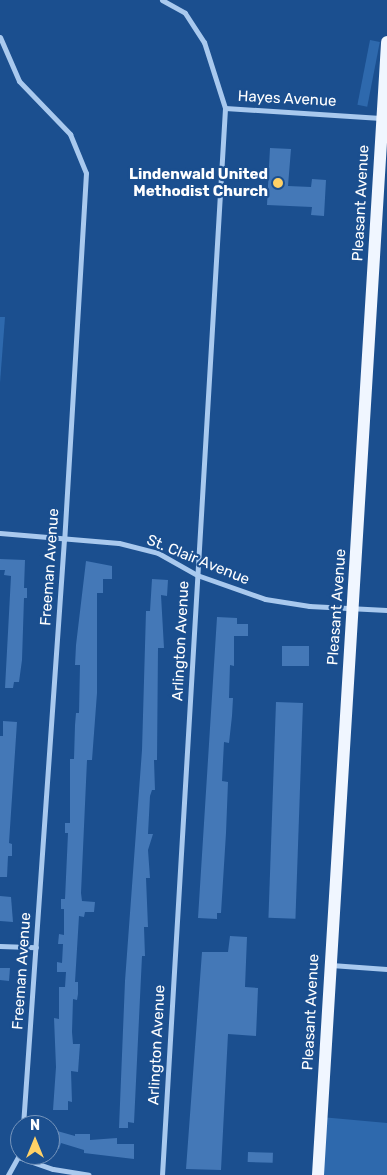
<!DOCTYPE html>
<html>
<head>
<meta charset="utf-8">
<style>
	body { margin:0 }
	#map { position:relative; width:387px; height:1175px; overflow:hidden; background:#1b4f8f; font-family:Rubik,sans-serif }
	div>[style] { position:absolute }
	.green>* { inset:0; background:#2e69ad; transform-origin:0 0 }
	.building>* { inset:0; background:#4478b7; transform-origin:0 0 }
	.minor>* { height:5px; margin:-2.5px; padding:0 2.5px; transform-origin:2.5px; border-radius:2.5px; background:#a9c9ee }
	.primary>* { height:12px; margin:-6px; padding:0 6px; transform-origin:6px; border-radius:6px; background:#f0f6ff }
	.dots>* { width:14px; height:14px; translate:-50% -50%; box-sizing:border-box; border:2px solid #1b4f8f; border-radius:50% }
	span { translate:-50% -50%; white-space:nowrap; text-align:center; line-height:1.15; -webkit-text-stroke:4.5px #1b4f8f; paint-order:stroke }
	.street-label { font-size:15px; color:#fff }
	.poi-label { font-size:15px; color:#fff; font-weight:700 }
	.right { translate:-100% -50%; text-align:right }
	.north { position:absolute; left:10px; top:1115px; width:50px; height:50px; box-sizing:border-box; background:#1b4f8f; border:1px solid #7695bc; border-radius:50%; rotate:0deg; font-size:14px; font-weight:700; line-height:20px; text-align:center; color:#fff }
	.north::after { content:''; display:block; margin:auto; width:18px; height:22px; background:#ffd166; clip-path:polygon(50% 0,100% 100%,50% 72%,0 100%) }
</style>
</head>
<body>
<div id="map">
	<div class="green">
		<div style="left:370px;top:40px;width:10px;height:66px;rotate:11deg"></div>
		<div style="clip-path:polygon(0 317px,5px 317px,0 383px)"></div>
		<div style="clip-path:polygon(321px 1117px,387px 1123px,387px 1175px,318px 1175px)"></div>
	</div>
	<div class="building">
		<div style="clip-path:polygon(270px 148px,291px 149px,288px 186px,311px 187px,312px 179px,326px 180px,324px 216px,311px 215px,312px 207px,267px 205px)"></div>
		<div style="clip-path:polygon(0 559px,25px 560px,24px 588px,27px 588px,27px 598px,24px 598px,22px 660px,19px 682px,14px 682px,13px 688px,5px 688px,11px 576px,4px 575px,5px 570px,0 570px)"></div>
		<div style="clip-path:polygon(86px 561px,112px 566px,112px 579px,103px 579px,103px 593px,97px 593px,97px 693px,92px 760px,87px 760px,81px 893px,82px 901px,95px 902px,94px 912px,85px 912px,84px 917px,79px 916px,75px 982px,78px 982px,78px 994px,77px 1000px,73px 999px,72px 1032px,73px 1044px,80px 1044px,78px 1072px,71px 1071px,72px 1102px,68px 1101px,68px 1110px,53px 1110px,56px 1067px,54px 1018px,59px 1019px,59px 987px,65px 987px,66px 972px,57px 972px,57px 962px,62px 963px,63px 944px,58px 944px,59px 934px,64px 935px,64px 909px,61px 909px,61px 899px,65px 899px,68px 833px,65px 833px,65px 823px,70px 823px,70px 759px,74px 759px,75px 725px,76px 713px,79px 713px,80px 665px,75px 665px,76px 645px)"></div>
		<div style="clip-path:polygon(152px 579px,168px 580px,167px 596px,161px 595px,164px 648px,158px 648px,157px 760px,154px 760px,155px 790px,152px 790px,150px 796px,148px 834px,153px 834px,148px 850px,150px 878px,146px 878px,148px 927px,144px 927px,145px 956px,142px 956px,134px 1123px,128px 1122px,128px 1128px,119px 1128px,125px 981px,142px 750px,146px 611px,150px 611px)"></div>
		<div style="clip-path:polygon(217px 617px,237px 618px,237px 624px,248px 624px,248px 636px,234px 636px,234px 666px,230px 665px,229px 698px,233px 698px,232px 716px,229px 743px,224px 742px,222px 781px,228px 782px,226px 833px,221px 913px,217px 913px,217px 919px,198px 918px)"></div>
		<div style="left:282px;top:646px;width:27px;height:20px"></div>
		<div style="left:276px;top:702px;width:27px;height:216px;rotate:2deg"></div>
		<div style="clip-path:polygon(3px 721px,17px 722px,9px 843px,12px 844px,12px 856px,8px 856px,7px 877px,0 877px,0 736px,3px 736px)"></div>
		<div style="clip-path:polygon(0 896px,11px 897px,13px 922px,0 921px)"></div>
		<div style="clip-path:polygon(230px 936px,247px 937px,245px 987px,258px 988px,256px 1036px,228px 1034px,221px 1170px,186px 1169px,202px 952px,228px 952px)"></div>
		<div style="clip-path:polygon(0 968px,10px 968px,9px 981px,0 980px)"></div>
		<div style="clip-path:polygon(50px 1129px,75px 1136px,75px 1134px,90px 1134px,90px 1140px,117px 1138px,117px 1144px,134px 1144px,134px 1159px,84px 1153px,84px 1150px,61px 1143px,59px 1149px,50px 1146px)"></div>
		<div style="left:248px;top:1152px;width:25px;height:10px;rotate:2deg"></div>
	</div>
	<div class="minor">
		<div style="left:162px;top:0;width:26px;rotate:29deg"></div>
		<div style="left:185px;top:13px;width:35px;rotate:57deg"></div>
		<div style="left:204px;top:42px;width:69px;rotate:72.3deg"></div>
		<div style="left:225px;top:108px;width:156px;rotate:3.7deg"></div>
		<div style="left:0;top:37px;width:48px;rotate:66.6deg"></div>
		<div style="left:19px;top:81px;width:74px;rotate:46.1deg"></div>
		<div style="left:70px;top:134px;width:42px;rotate:67.7deg"></div>
		<div style="left:86px;top:173px;width:367px;rotate:93.4deg"></div>
		<div style="left:64px;top:539px;width:587px;rotate:94deg"></div>
		<div style="left:0;top:533px;width:119px;rotate:4.8deg"></div>
		<div style="left:119px;top:543px;width:40px;rotate:14.4deg"></div>
		<div style="left:158px;top:553px;width:45px;rotate:29.4deg"></div>
		<div style="left:197px;top:575px;width:72px;rotate:19.4deg"></div>
		<div style="left:265px;top:599px;width:45px;rotate:9deg"></div>
		<div style="left:309px;top:606px;width:78px;rotate:2.9deg"></div>
		<div style="left:0;top:946px;width:36px;rotate:2deg"></div>
		<div style="left:331px;top:965px;width:56px;rotate:4.1deg"></div>
		<div style="left:18px;top:1157px;width:37px;rotate:19deg"></div>
		<div style="left:53px;top:1169px;width:36px;rotate:9deg"></div>
		<div style="left:8px;top:1175px;width:21px;rotate:-61deg"></div>
		<div style="left:18px;top:1157px;width:14px;rotate:-82deg"></div>
		<div style="left:162px;top:1175px;width:1069px;rotate:-86.62deg"></div>
	</div>
	<div class="primary">
		<div style="left:318px;top:1175px;width:1135px;rotate:-86.51deg"></div>
	</div>
	<div class="dots">
		<div style="left:278px;top:183px;background:#ffd166"></div>
	</div>
	<div class="street-label">
		<span style="left:287px;top:99px;rotate:3deg">Hayes Avenue</span>
		<span style="left:361px;top:203px;rotate:-87deg">Pleasant Avenue</span>
		<span style="left:198px;top:560px;rotate:22deg">St. Clair Avenue</span>
		<span style="left:50px;top:567px;rotate:-86deg">Freeman Avenue</span>
		<span style="left:337px;top:607px;rotate:-86deg">Pleasant Avenue</span>
		<span style="left:181px;top:641px;rotate:-87deg">Arlington Avenue</span>
		<span style="left:22px;top:971px;rotate:-86deg">Freeman Avenue</span>
		<span style="left:311px;top:1012px;rotate:-87deg">Pleasant Avenue</span>
		<span style="left:157px;top:1045px;rotate:-87deg">Arlington Avenue</span>
	</div>
	<div class="poi-label">
		<span class="right" style="left:268px;top:183px">Lindenwald United<br>Methodist Church</span>
	</div>
	<div class="north">N</div>
</div>
</body>
</html>
